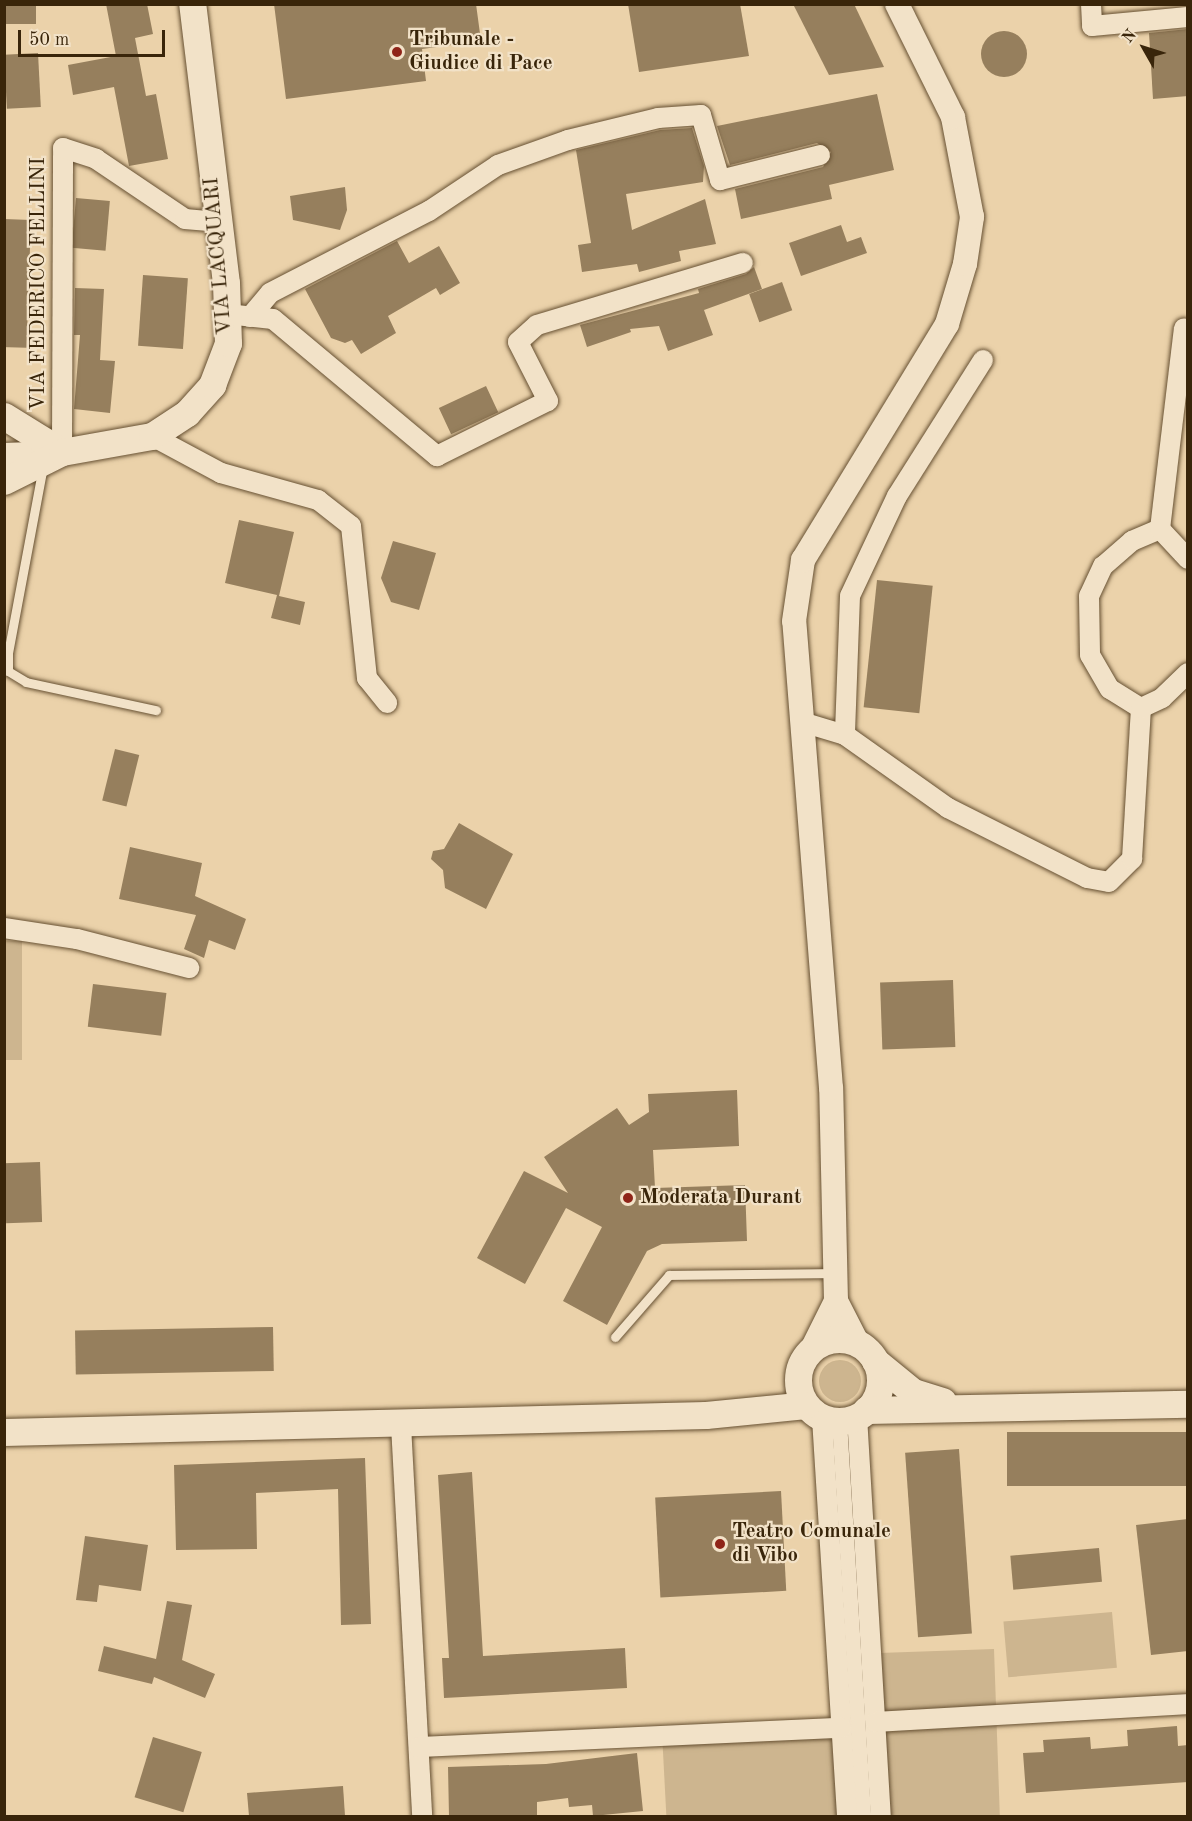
<!DOCTYPE html>
<html>
<head>
<meta charset="utf-8">
<style>
	body { margin:0 }
	#map { position:relative; width:1192px; height:1821px; overflow:hidden; background:#ebd2aa; font-family:"Old Standard TT",serif }
	div>[style] { position:absolute }
	.green>* { inset:0; background:#cdb58f; transform-origin:0 0 }
	.round { border-radius:50% }
	.building>* { inset:0; background:#967f5d; transform-origin:0 0 }
	.roads { filter:drop-shadow(0 0 2px #665032) drop-shadow(0 0 2px #665032) }
	.service>* { height:9px; margin:-4.5px; padding:0 4.5px; transform-origin:4.5px; border-radius:4.5px; background:#f2e2c8 }
	.pedestrian>* { height:15px; margin:-7.5px; padding:0 7.5px; transform-origin:7.5px; border-radius:7.5px; background:#f2e2c8 }
	.minor>* { height:20px; margin:-10px; padding:0 10px; transform-origin:10px; border-radius:10px; background:#f2e2c8 }
	.tertiary>* { height:24px; margin:-12px; padding:0 12px; transform-origin:12px; border-radius:12px; background:#f2e2c8 }
	.secondary>* { height:27px; margin:-13.5px; padding:0 13.5px; transform-origin:13.5px; border-radius:13.5px; background:#f2e2c8 }
	.secondary>.ring { margin:-13.5px; padding:0; box-sizing:content-box; background:none; border:27px solid #f2e2c8; border-radius:50% }
	.dots>* { width:16px; height:16px; translate:-50% -50%; box-sizing:border-box; border:3px solid #f2e2c8; border-radius:50% }
	span { translate:-50% -50%; white-space:nowrap; text-align:center; line-height:1.15; -webkit-text-stroke:4.5px #f2e2c8; paint-order:stroke }
	.poi-label { font-size:21px; color:#39250a; font-weight:700 }
	.left { translate:0 -50%; text-align:left }
	.street-label { font-size:21px; color:#39250a }
	.frame { position:absolute; inset:0; border:6px solid #39250a; pointer-events:none }
	.north { position:absolute; left:1114px; top:18px; width:60px; height:60px; -webkit-text-stroke:4px #f2e2c8; paint-order:stroke; rotate:309deg; font-size:16px; font-weight:700; line-height:24px; text-align:center; color:#39250a }
	.north::after { content:''; display:block; margin:auto; width:21px; height:27px; background:#39250a; clip-path:polygon(50% 0,100% 100%,50% 72%,0 100%) }
	.scale { position:absolute; left:18px; top:30px; width:147px; height:27px; box-sizing:border-box; border:3px solid #39250a; border-top:0; padding-left:8px; font-size:18px; line-height:21px; white-space:nowrap; color:#39250a; -webkit-text-stroke:4px #f2e2c8; paint-order:stroke }
</style>
</head>
<body>
<div id="map">
	<div class="green">
		<div style="left:5px;top:941px;width:17px;height:119px"></div>
		<div class="round" style="left:819px;top:1360px;width:42px;height:42px"></div>
		<div style="left:1112px;top:1612px;width:56px;height:109px;rotate:85deg"></div>
		<div style="left:994px;top:1649px;width:167px;height:122px;rotate:88deg"></div>
		<div style="left:842px;top:1728px;width:88px;height:180px;rotate:87deg"></div>
	</div>
	<div class="building">
		<div style="left:4px;top:4px;width:32px;height:20px"></div>
		<div style="clip-path:polygon(106px 4px,147px 4px,153px 34px,135px 38px,146px 96px,156px 94px,168px 159px,129px 166px,114px 87px,73px 95px,68px 65px,116px 56px)"></div>
		<div style="clip-path:polygon(274px 4px,476px 4px,481px 41px,422px 49px,426px 81px,286px 99px)"></div>
		<div style="clip-path:polygon(628px 4px,740px 4px,749px 56px,639px 72px)"></div>
		<div style="clip-path:polygon(793px 4px,854px 4px,884px 67px,829px 75px)"></div>
		<div style="clip-path:polygon(1188px 29px,1188px 96px,1153px 99px,1149px 33px)"></div>
		<div class="round" style="left:981px;top:31px;width:46px;height:46px"></div>
		<div style="left:38px;top:53px;width:54px;height:34px;rotate:87deg"></div>
		<div style="clip-path:polygon(877px 94px,894px 170px,829px 185px,832px 199px,741px 219px,735px 189px,823px 167px,831px 152px,817px 143px,730px 165px,717px 126px)"></div>
		<div style="clip-path:polygon(692px 128px,704px 166px,703px 182px,626px 194px,632px 230px,705px 199px,716px 244px,679px 251px,681px 261px,639px 272px,637px 264px,582px 272px,578px 245px,591px 243px,576px 150px,660px 130px)"></div>
		<div style="clip-path:polygon(345px 187px,347px 210px,340px 230px,293px 220px,290px 196px)"></div>
		<div style="left:76px;top:198px;width:34px;height:50px;rotate:5deg"></div>
		<div style="left:4px;top:219px;width:27px;height:128px;rotate:2deg"></div>
		<div style="clip-path:polygon(841px 225px,847px 242px,861px 237px,867px 253px,801px 276px,789px 243px)"></div>
		<div style="clip-path:polygon(397px 241px,409px 263px,439px 246px,460px 283px,440px 295px,436px 288px,388px 316px,396px 333px,361px 354px,352px 340px,345px 343px,331px 338px,305px 289px)"></div>
		<div style="clip-path:polygon(754px 267px,762px 289px,704px 310px,713px 335px,668px 351px,659px 326px,630px 329px,631px 332px,587px 347px,580px 325px,699px 293px,698px 289px,746px 274px)"></div>
		<div style="left:143px;top:275px;width:45px;height:71px;rotate:4deg"></div>
		<div style="left:782px;top:282px;width:30px;height:35px;rotate:70deg"></div>
		<div style="clip-path:polygon(75px 288px,104px 289px,100px 360px,115px 361px,110px 413px,74px 409px,80px 335px,74px 335px)"></div>
		<div style="left:486px;top:386px;width:29px;height:52px;rotate:65deg"></div>
		<div style="clip-path:polygon(239px 520px,294px 532px,279px 596px,305px 602px,300px 625px,271px 618px,277px 595px,225px 583px)"></div>
		<div style="clip-path:polygon(393px 541px,436px 553px,419px 610px,391px 602px,381px 578px)"></div>
		<div style="left:877px;top:580px;width:56px;height:128px;rotate:6deg"></div>
		<div style="left:115px;top:749px;width:25px;height:53px;rotate:14deg"></div>
		<div style="clip-path:polygon(459px 823px,513px 854px,486px 909px,445px 888px,443px 870px,431px 859px,433px 851px,444px 849px)"></div>
		<div style="clip-path:polygon(130px 847px,202px 863px,195px 896px,246px 919px,235px 950px,209px 940px,204px 958px,184px 949px,196px 915px,119px 899px)"></div>
		<div style="left:953px;top:980px;width:67px;height:73px;rotate:88deg"></div>
		<div style="left:93px;top:984px;width:74px;height:43px;rotate:7deg"></div>
		<div style="clip-path:polygon(737px 1090px,739px 1146px,653px 1150px,655px 1188px,745px 1185px,747px 1241px,662px 1244px,647px 1251px,607px 1325px,563px 1301px,602px 1227px,566px 1208px,525px 1284px,477px 1258px,524px 1171px,568px 1193px,544px 1157px,617px 1108px,629px 1125px,649px 1112px,648px 1094px)"></div>
		<div style="left:40px;top:1162px;width:60px;height:36px;rotate:88deg"></div>
		<div style="left:273px;top:1327px;width:44px;height:198px;rotate:89deg"></div>
		<div style="left:1188px;top:1432px;width:54px;height:181px;rotate:90deg"></div>
		<div style="left:959px;top:1449px;width:185px;height:54px;rotate:86deg"></div>
		<div style="clip-path:polygon(365px 1458px,371px 1624px,341px 1625px,338px 1489px,256px 1493px,257px 1549px,176px 1550px,174px 1465px)"></div>
		<div style="clip-path:polygon(472px 1472px,483px 1656px,625px 1648px,627px 1688px,444px 1698px,442px 1658px,449px 1658px,438px 1475px)"></div>
		<div style="left:781px;top:1491px;width:100px;height:126px;rotate:87deg"></div>
		<div style="clip-path:polygon(1188px 1519px,1188px 1651px,1151px 1655px,1136px 1525px)"></div>
		<div style="clip-path:polygon(85px 1536px,148px 1545px,141px 1591px,99px 1585px,97px 1602px,76px 1600px)"></div>
		<div style="left:1099px;top:1548px;width:34px;height:89px;rotate:85deg"></div>
		<div style="clip-path:polygon(167px 1601px,192px 1605px,182px 1660px,215px 1674px,205px 1698px,154px 1677px,152px 1684px,98px 1671px,104px 1646px,156px 1659px)"></div>
		<div style="clip-path:polygon(1177px 1726px,1178px 1746px,1188px 1745px,1188px 1782px,1026px 1793px,1023px 1753px,1044px 1752px,1043px 1740px,1090px 1737px,1091px 1749px,1128px 1746px,1127px 1730px)"></div>
		<div style="left:153px;top:1737px;width:51px;height:63px;rotate:17deg"></div>
		<div style="clip-path:polygon(637px 1753px,643px 1811px,593px 1816px,592px 1805px,569px 1807px,568px 1798px,537px 1802px,537px 1816px,449px 1816px,448px 1767px,546px 1764px)"></div>
		<div style="clip-path:polygon(343px 1786px,345px 1816px,249px 1816px,247px 1793px)"></div>
	</div>
	<div class="roads">
		<div class="service">
			<div style="left:43px;top:466px;width:190px;rotate:100.6deg"></div>
			<div style="left:8px;top:653px;width:18px;rotate:90deg"></div>
			<div style="left:8px;top:671px;width:21px;rotate:31deg"></div>
			<div style="left:26px;top:682px;width:133px;rotate:12.2deg"></div>
			<div style="left:615px;top:1337px;width:82px;rotate:-48.9deg"></div>
			<div style="left:669px;top:1275px;width:166px;rotate:-0.7deg"></div>
		</div>
		<div class="pedestrian">
			<div style="left:839px;top:1421px;width:396px;rotate:86.5deg"></div>
		</div>
		<div class="minor">
			<div style="left:1091px;top:4px;width:22px;rotate:87deg"></div>
			<div style="left:1092px;top:26px;width:96px;rotate:-5.4deg"></div>
			<div style="left:227px;top:314px;width:46px;rotate:6.2deg"></div>
			<div style="left:273px;top:319px;width:214px;rotate:39.9deg"></div>
			<div style="left:437px;top:456px;width:124px;rotate:-26.4deg"></div>
			<div style="left:548px;top:401px;width:66px;rotate:-117deg"></div>
			<div style="left:518px;top:342px;width:25px;rotate:-42deg"></div>
			<div style="left:537px;top:325px;width:215px;rotate:-16.8deg"></div>
			<div style="left:250px;top:317px;width:31px;rotate:-50deg"></div>
			<div style="left:270px;top:293px;width:179px;rotate:-27.3deg"></div>
			<div style="left:429px;top:211px;width:83px;rotate:-33.7deg"></div>
			<div style="left:498px;top:165px;width:74px;rotate:-19.7deg"></div>
			<div style="left:568px;top:140px;width:93px;rotate:-13.7deg"></div>
			<div style="left:658px;top:118px;width:43px;rotate:-4deg"></div>
			<div style="left:701px;top:115px;width:68px;rotate:73.7deg"></div>
			<div style="left:720px;top:180px;width:103px;rotate:-14deg"></div>
			<div style="left:983px;top:360px;width:161px;rotate:122.3deg"></div>
			<div style="left:897px;top:496px;width:110px;rotate:115.2deg"></div>
			<div style="left:850px;top:596px;width:139px;rotate:92.1deg"></div>
			<div style="left:845px;top:735px;width:126px;rotate:35.3deg"></div>
			<div style="left:948px;top:808px;width:156px;rotate:26.7deg"></div>
			<div style="left:1087px;top:878px;width:22px;rotate:10deg"></div>
			<div style="left:1109px;top:882px;width:33px;rotate:-45deg"></div>
			<div style="left:1132px;top:859px;width:151px;rotate:-86.6deg"></div>
			<div style="left:152px;top:436px;width:78px;rotate:28.2deg"></div>
			<div style="left:221px;top:473px;width:101px;rotate:15.6deg"></div>
			<div style="left:318px;top:500px;width:42px;rotate:38.2deg"></div>
			<div style="left:351px;top:526px;width:153px;rotate:84deg"></div>
			<div style="left:367px;top:678px;width:32px;rotate:51deg"></div>
			<div style="left:62px;top:452px;width:304px;rotate:-89.8deg"></div>
			<div style="left:63px;top:148px;width:35px;rotate:18deg"></div>
			<div style="left:96px;top:159px;width:107px;rotate:34deg"></div>
			<div style="left:185px;top:219px;width:33px;rotate:5deg"></div>
			<div style="left:1160px;top:529px;width:30px;rotate:157deg"></div>
			<div style="left:1132px;top:541px;width:38px;rotate:139deg"></div>
			<div style="left:1103px;top:566px;width:33px;rotate:115deg"></div>
			<div style="left:1089px;top:596px;width:59px;rotate:89deg"></div>
			<div style="left:1090px;top:655px;width:39px;rotate:60deg"></div>
			<div style="left:1110px;top:689px;width:36px;rotate:32deg"></div>
			<div style="left:1141px;top:708px;width:23px;rotate:-25deg"></div>
			<div style="left:1162px;top:698px;width:36px;rotate:-44deg"></div>
			<div style="left:1160px;top:529px;width:202px;rotate:-83.2deg"></div>
			<div style="left:1160px;top:529px;width:41px;rotate:47deg"></div>
			<div style="left:802px;top:722px;width:45px;rotate:16.8deg"></div>
			<div style="left:4px;top:928px;width:74px;rotate:8.6deg"></div>
			<div style="left:77px;top:939px;width:116px;rotate:14.5deg"></div>
			<div style="left:857px;top:1416px;width:401px;rotate:86.6deg"></div>
			<div style="left:822px;top:1418px;width:399px;rotate:86.4deg"></div>
			<div style="left:401px;top:1425px;width:392px;rotate:86.9deg"></div>
			<div style="left:876px;top:1722px;width:313px;rotate:-3.3deg"></div>
			<div style="left:419px;top:1747px;width:423px;rotate:-2.6deg"></div>
		</div>
		<div class="tertiary">
			<div style="left:4px;top:455px;width:55px;rotate:-2.1deg"></div>
			<div style="left:858px;top:1344px;width:48px;rotate:-117.1deg"></div>
			<div style="left:836px;top:1301px;width:213px;rotate:-91.3deg"></div>
			<div style="left:831px;top:1088px;width:468px;rotate:-94.5deg"></div>
			<div style="left:794px;top:621px;width:62px;rotate:-81.6deg"></div>
			<div style="left:803px;top:560px;width:276px;rotate:-58.6deg"></div>
			<div style="left:947px;top:324px;width:63px;rotate:-73.3deg"></div>
			<div style="left:965px;top:264px;width:48px;rotate:-81.5deg"></div>
			<div style="left:972px;top:217px;width:102px;rotate:-100.8deg"></div>
			<div style="left:953px;top:117px;width:126px;rotate:-116.4deg"></div>
			<div style="left:812px;top:1349px;width:54px;rotate:-63.4deg"></div>
		</div>
		<div class="secondary">
			<div style="left:4px;top:416px;width:68px;rotate:31.8deg"></div>
			<div style="left:4px;top:481px;width:65px;rotate:-26.6deg"></div>
			<div style="left:62px;top:452px;width:91px;rotate:-10.1deg"></div>
			<div style="left:152px;top:436px;width:42px;rotate:-33.3deg"></div>
			<div style="left:187px;top:413px;width:38px;rotate:-48deg"></div>
			<div style="left:212px;top:385px;width:45px;rotate:-69.1deg"></div>
			<div style="left:228px;top:343px;width:60px;rotate:-91.9deg"></div>
			<div style="left:226px;top:283px;width:281px;rotate:-96.9deg"></div>
			<div class="ring" style="left:798px;top:1339px;width:55px;height:55px"></div>
			<div style="left:875px;top:1361px;width:49px;rotate:39.2deg"></div>
			<div style="left:913px;top:1392px;width:31px;rotate:17deg"></div>
			<div style="left:866px;top:1410px;width:322px;rotate:-1.1deg"></div>
			<div style="left:4px;top:1432px;width:702px;rotate:-1.39deg"></div>
			<div style="left:706px;top:1415px;width:100px;rotate:-5.7deg"></div>
		</div>
	</div>
	<div class="dots">
		<div style="left:397px;top:52px;background:#8f2418"></div>
		<div style="left:628px;top:1198px;background:#8f2418"></div>
		<div style="left:720px;top:1544px;background:#8f2418"></div>
	</div>
	<div class="poi-label">
		<span class="left" style="left:409px;top:52px">Tribunale -<br>Giudice di Pace</span>
		<span class="left" style="left:640px;top:1198px">Moderata Durant</span>
		<span class="left" style="left:732px;top:1544px">Teatro Comunale<br>di Vibo</span>
	</div>
	<div class="street-label">
		<span style="left:219px;top:256px;rotate:-95deg">VIA LACQUARI</span>
		<span style="left:39px;top:284px;rotate:-90deg">VIA FEDERICO FELLINI</span>
	</div>
	<div class="frame"></div>
	<div class="north">N</div>
	<div class="scale">50 m</div>
</div>
</body>
</html>
